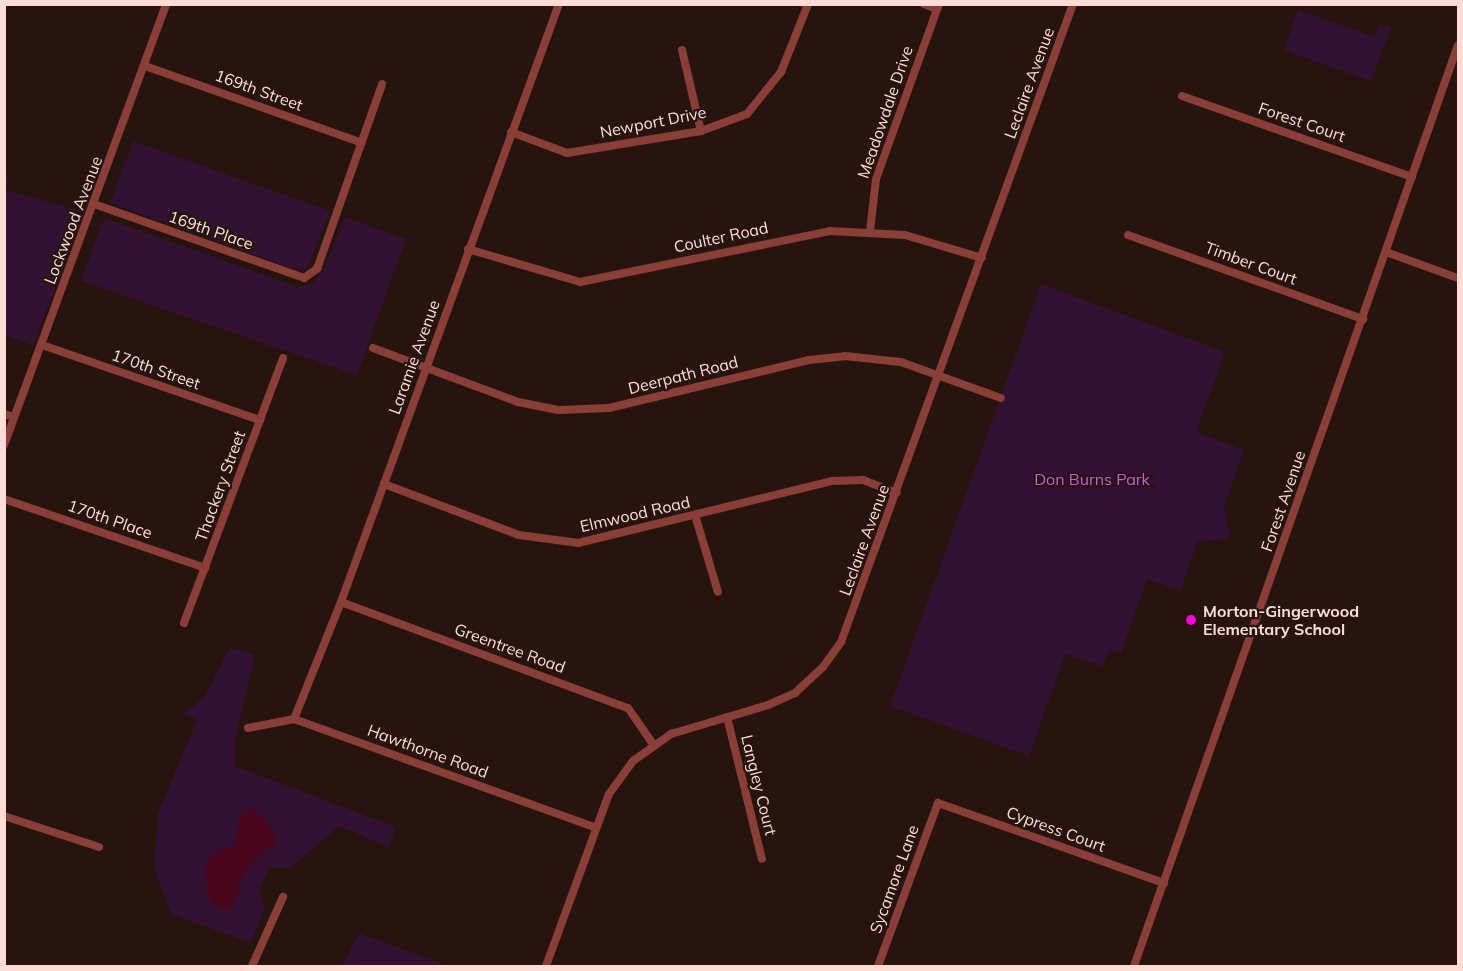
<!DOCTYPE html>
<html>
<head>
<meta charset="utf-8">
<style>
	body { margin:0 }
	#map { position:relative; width:1463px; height:971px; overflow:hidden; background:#28140e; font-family:Mulish,sans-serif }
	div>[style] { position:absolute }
	.green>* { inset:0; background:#321132 }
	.water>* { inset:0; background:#48071c }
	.street>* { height:8px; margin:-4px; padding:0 4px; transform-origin:4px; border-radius:4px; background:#893e37 }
	.dots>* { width:16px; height:16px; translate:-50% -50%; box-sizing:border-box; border:3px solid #28140e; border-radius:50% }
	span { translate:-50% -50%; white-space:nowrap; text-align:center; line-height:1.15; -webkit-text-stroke:4.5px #28140e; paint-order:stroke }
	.street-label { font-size:16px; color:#ffdcd5 }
	.park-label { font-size:16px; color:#c95ae6 }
	.poi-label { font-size:16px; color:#ffdcd5; font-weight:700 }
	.left { translate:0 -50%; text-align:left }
	.frame { position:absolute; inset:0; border:6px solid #ffdcd5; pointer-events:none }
</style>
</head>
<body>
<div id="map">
	<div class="green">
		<div style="clip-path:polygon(1298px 10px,1375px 37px,1380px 24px,1391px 28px,1371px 81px,1284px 50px)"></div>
		<div style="clip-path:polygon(133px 141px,330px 211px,307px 269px,299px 271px,110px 203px)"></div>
		<div style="clip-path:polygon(4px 173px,10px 175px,5px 190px,85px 212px,33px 345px,5px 335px)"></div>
		<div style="clip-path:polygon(345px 217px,406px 239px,357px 375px,81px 281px,102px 223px,107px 219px,298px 287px,314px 283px,324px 269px)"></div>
		<div style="clip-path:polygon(1041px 284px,1225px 352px,1196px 432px,1244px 450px,1224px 506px,1230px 539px,1198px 541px,1180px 591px,1147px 579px,1121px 653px,1109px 649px,1103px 666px,1065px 654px,1029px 756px,890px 706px)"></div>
		<div style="clip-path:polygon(evenodd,230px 647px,255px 655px,235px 740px,235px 766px,396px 827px,389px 847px,339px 826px,290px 868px,269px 868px,259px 891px,265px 908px,251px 943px,171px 914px,154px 869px,158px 813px,197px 720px,184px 714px,205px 696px,230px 647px,238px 821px,265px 849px,244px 874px,231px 908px,218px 851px,236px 845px,238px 821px)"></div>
		<div style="clip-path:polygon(359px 933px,449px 966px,342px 966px)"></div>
	</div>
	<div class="water">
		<div style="clip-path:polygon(245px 809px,254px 809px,266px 822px,277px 837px,275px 848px,265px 849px,244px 874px,231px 908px,226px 909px,214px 906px,208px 895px,205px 873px,210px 856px,236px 844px,238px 821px)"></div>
	</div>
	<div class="street">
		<div style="left:924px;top:4px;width:14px;rotate:21deg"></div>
		<div style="left:682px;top:50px;width:83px;rotate:76.8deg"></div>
		<div style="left:145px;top:66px;width:230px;rotate:19.5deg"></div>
		<div style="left:1182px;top:96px;width:244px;rotate:19.4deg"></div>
		<div style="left:511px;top:132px;width:60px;rotate:20.6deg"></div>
		<div style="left:567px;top:153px;width:136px;rotate:-9.3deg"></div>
		<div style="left:701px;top:131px;width:49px;rotate:-20.3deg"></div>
		<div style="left:747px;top:114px;width:54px;rotate:-51deg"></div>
		<div style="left:781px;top:72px;width:73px;rotate:-68.3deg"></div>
		<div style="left:94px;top:204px;width:223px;rotate:19.4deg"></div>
		<div style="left:304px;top:278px;width:16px;rotate:-35deg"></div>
		<div style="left:317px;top:269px;width:196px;rotate:-70.6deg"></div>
		<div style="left:870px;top:231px;width:52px;rotate:-83.4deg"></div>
		<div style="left:876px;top:179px;width:186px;rotate:-70.2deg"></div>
		<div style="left:1128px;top:235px;width:250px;rotate:19.7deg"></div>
		<div style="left:468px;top:249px;width:117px;rotate:16.4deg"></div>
		<div style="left:580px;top:282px;width:255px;rotate:-11.5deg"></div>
		<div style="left:830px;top:231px;width:75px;rotate:3.1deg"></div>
		<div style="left:905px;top:235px;width:80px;rotate:16.6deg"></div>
		<div style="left:1386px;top:252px;width:77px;rotate:19.9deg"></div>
		<div style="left:42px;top:345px;width:231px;rotate:19deg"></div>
		<div style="left:373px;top:348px;width:155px;rotate:20.4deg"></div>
		<div style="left:518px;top:402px;width:41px;rotate:11.3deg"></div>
		<div style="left:558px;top:410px;width:51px;rotate:-2.2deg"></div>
		<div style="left:609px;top:408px;width:206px;rotate:-13.5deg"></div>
		<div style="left:809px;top:360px;width:36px;rotate:-6deg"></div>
		<div style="left:845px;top:356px;width:56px;rotate:6.1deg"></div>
		<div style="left:901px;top:362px;width:106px;rotate:19.8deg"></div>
		<div style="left:4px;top:414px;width:10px;rotate:17deg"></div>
		<div style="left:4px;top:445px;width:470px;rotate:-69.8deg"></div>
		<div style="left:384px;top:484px;width:144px;rotate:20.7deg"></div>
		<div style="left:519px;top:535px;width:60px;rotate:7.7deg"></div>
		<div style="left:578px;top:543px;width:262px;rotate:-13.7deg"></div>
		<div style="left:833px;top:481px;width:30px;rotate:-2deg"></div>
		<div style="left:863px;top:480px;width:36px;rotate:21deg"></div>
		<div style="left:4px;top:499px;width:213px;rotate:18.9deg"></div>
		<div style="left:695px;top:515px;width:80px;rotate:73.4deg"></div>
		<div style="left:341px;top:602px;width:306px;rotate:20.3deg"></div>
		<div style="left:628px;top:708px;width:44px;rotate:55.2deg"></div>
		<div style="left:184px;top:623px;width:283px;rotate:-69.5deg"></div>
		<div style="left:727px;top:717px;width:146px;rotate:76.2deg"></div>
		<div style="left:294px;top:719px;width:126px;rotate:-68.1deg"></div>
		<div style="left:341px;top:602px;width:636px;rotate:-69.97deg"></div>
		<div style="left:248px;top:728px;width:47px;rotate:-11.1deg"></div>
		<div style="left:294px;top:719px;width:321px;rotate:19.8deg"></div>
		<div style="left:4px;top:816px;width:100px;rotate:18.1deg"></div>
		<div style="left:252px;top:966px;width:76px;rotate:-65.8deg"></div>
		<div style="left:546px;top:966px;width:183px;rotate:-69.9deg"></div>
		<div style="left:609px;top:794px;width:41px;rotate:-54deg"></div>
		<div style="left:633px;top:761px;width:47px;rotate:-35.4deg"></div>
		<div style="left:671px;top:734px;width:101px;rotate:-16.6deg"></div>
		<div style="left:768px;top:705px;width:30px;rotate:-24deg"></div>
		<div style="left:795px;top:693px;width:38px;rotate:-43deg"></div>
		<div style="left:823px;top:667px;width:31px;rotate:-54deg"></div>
		<div style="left:841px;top:642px;width:679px;rotate:-70.02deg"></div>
		<div style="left:878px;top:966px;width:174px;rotate:-69.8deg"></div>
		<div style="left:938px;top:803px;width:240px;rotate:19.5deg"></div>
		<div style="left:1134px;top:966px;width:976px;rotate:-70.62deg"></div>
	</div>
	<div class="dots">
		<div style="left:1191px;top:620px;background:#ff01db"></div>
	</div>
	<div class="street-label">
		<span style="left:1029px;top:83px;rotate:-70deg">Leclaire Avenue</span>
		<span style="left:259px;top:90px;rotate:20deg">169th Street</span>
		<span style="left:885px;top:112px;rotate:-71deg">Meadowdale Drive</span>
		<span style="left:653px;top:122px;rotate:-11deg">Newport Drive</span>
		<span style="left:1302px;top:122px;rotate:19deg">Forest Court</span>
		<span style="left:73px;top:220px;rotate:-69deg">Lockwood Avenue</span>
		<span style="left:211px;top:230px;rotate:19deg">169th Place</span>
		<span style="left:721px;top:237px;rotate:-12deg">Coulter Road</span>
		<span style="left:1251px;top:263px;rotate:20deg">Timber Court</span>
		<span style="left:414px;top:357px;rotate:-70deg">Laramie Avenue</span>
		<span style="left:156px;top:369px;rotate:19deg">170th Street</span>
		<span style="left:683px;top:375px;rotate:-14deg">Deerpath Road</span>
		<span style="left:220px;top:486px;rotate:-70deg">Thackery Street</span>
		<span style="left:1283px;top:501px;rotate:-71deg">Forest Avenue</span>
		<span style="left:635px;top:514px;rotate:-13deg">Elmwood Road</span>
		<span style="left:110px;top:519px;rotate:19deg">170th Place</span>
		<span style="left:864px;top:540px;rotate:-70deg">Leclaire Avenue</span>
		<span style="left:510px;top:648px;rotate:20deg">Greentree Road</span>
		<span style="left:428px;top:751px;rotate:20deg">Hawthorne Road</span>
		<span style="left:759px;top:785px;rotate:76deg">Langley Court</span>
		<span style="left:1056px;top:829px;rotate:20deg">Cypress Court</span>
		<span style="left:894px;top:879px;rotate:-70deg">Sycamore Lane</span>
	</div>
	<div class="park-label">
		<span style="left:1092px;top:479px">Don Burns Park</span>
	</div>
	<div class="poi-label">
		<span class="left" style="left:1203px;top:620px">Morton-Gingerwood<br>Elementary School</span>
	</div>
	<div class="frame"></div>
</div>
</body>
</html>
